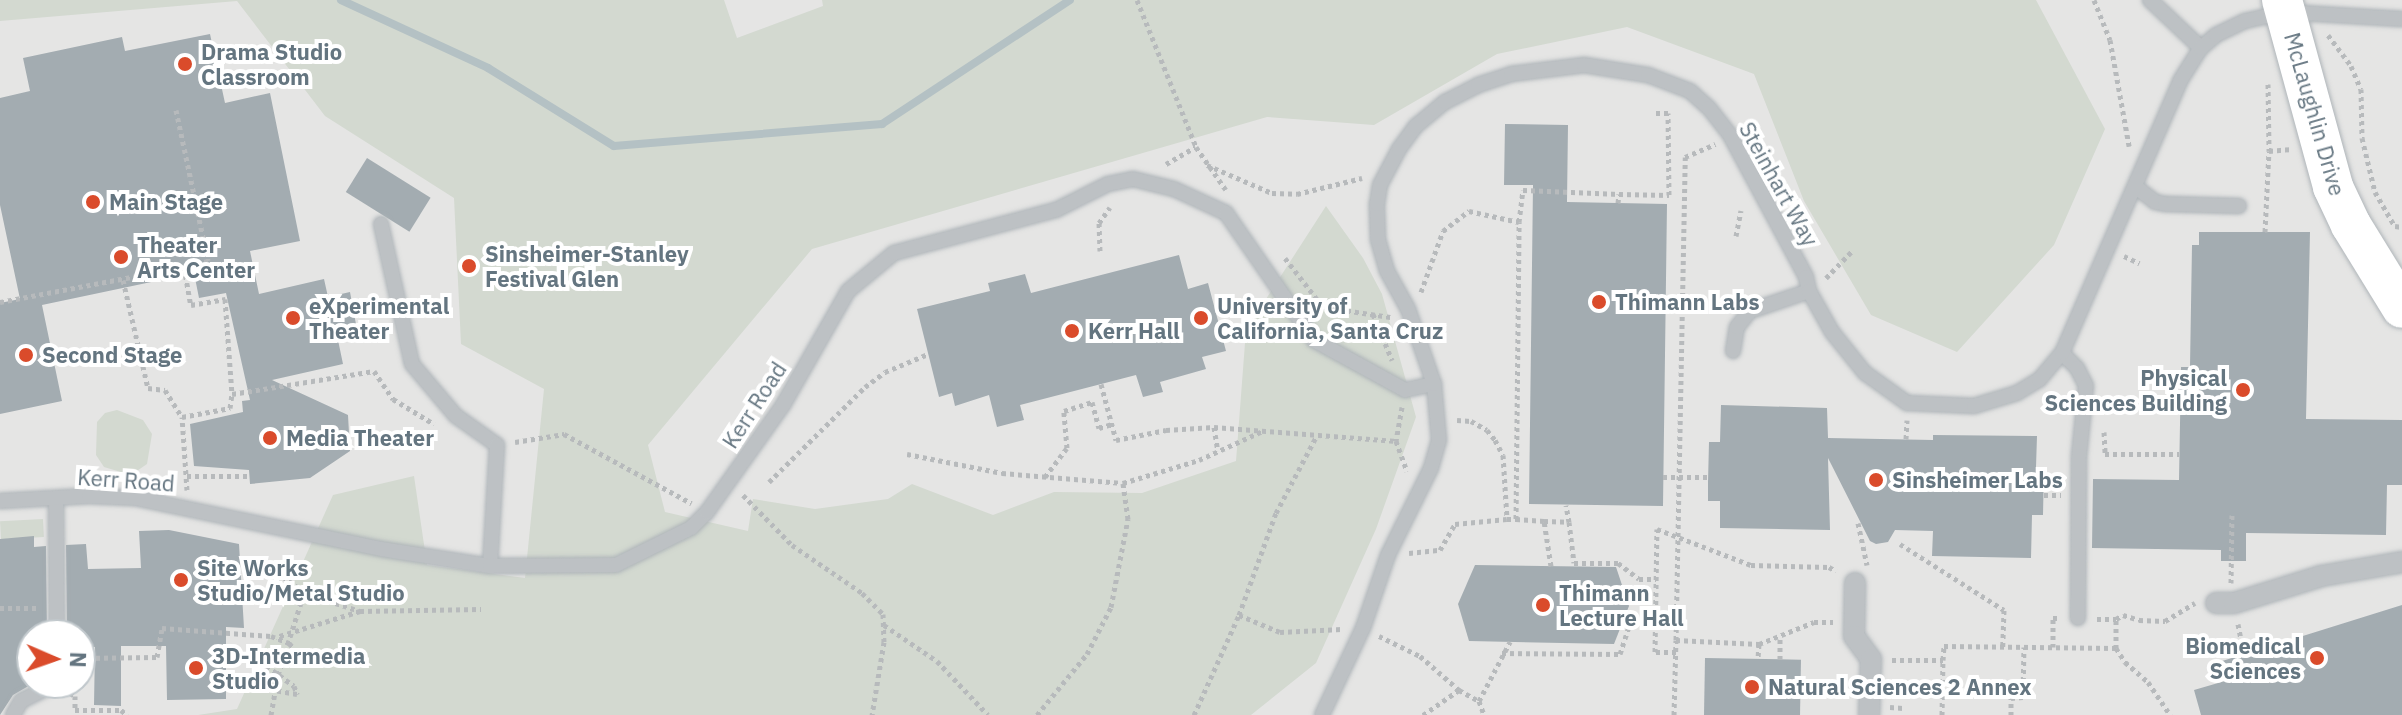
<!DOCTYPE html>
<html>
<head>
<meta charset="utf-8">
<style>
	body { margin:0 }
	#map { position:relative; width:2402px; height:715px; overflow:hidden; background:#f4f4f0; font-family:"IBM Plex Sans",sans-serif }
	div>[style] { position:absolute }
	.built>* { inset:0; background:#e5e5e4 }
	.green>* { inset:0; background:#d3d9d0; transform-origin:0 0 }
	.stream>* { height:8px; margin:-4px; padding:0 4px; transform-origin:4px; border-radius:4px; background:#b4c1c4 }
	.building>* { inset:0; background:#a3acb1; transform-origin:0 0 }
	.path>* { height:5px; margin-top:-2.5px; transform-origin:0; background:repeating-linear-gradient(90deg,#b7babc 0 4px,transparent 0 8px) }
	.roads { filter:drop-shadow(0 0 2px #afb5b9) drop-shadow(0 0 2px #afb5b9) }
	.service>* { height:14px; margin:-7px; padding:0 7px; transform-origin:7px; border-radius:7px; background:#bdc1c4 }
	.pedestrian>* { height:20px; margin:-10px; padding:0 10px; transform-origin:10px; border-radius:10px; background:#bdc1c4 }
	.secondary>* { height:40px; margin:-20px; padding:0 20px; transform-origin:20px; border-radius:20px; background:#fff }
	.path-bridge>* { height:5px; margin-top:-2.5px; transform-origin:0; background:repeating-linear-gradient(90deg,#b7babc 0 4px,transparent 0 8px) }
	.dots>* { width:22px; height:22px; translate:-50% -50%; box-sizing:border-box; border:4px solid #fff; border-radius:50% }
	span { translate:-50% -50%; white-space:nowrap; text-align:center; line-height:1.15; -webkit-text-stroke:8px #fff; paint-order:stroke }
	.poi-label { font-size:22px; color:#647580; font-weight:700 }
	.left { translate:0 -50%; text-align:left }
	.right { translate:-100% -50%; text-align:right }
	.street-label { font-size:22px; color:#647580 }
	.north { position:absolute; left:16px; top:619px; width:80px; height:80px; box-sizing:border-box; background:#fff; border:2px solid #c1c8cc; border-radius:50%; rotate:92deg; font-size:22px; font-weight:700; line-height:32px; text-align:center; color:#647580 }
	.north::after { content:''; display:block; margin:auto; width:28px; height:36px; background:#da4b2b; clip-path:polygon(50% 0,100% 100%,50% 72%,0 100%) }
</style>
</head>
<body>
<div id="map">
	<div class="built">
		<div style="clip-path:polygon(evenodd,0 0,2402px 0,2402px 715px,0 715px,0 0,32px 635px,80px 635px,80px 683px,32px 683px,32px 635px)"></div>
	</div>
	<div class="green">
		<div style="clip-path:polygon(0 0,724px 0,737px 38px,823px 6px,822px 0,2036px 0,2105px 129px,2054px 245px,1957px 352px,1871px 315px,1804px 201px,1754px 74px,1627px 27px,1497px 54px,1374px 125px,1267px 117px,812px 249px,648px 445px,665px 512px,748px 531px,753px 499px,815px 509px,888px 499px,912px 484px,993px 515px,1054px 492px,1142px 493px,1236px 461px,1246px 330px,1326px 206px,1363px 258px,1382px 294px,1416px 417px,1376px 529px,1316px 663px,1251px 715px,198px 715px,237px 709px,333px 495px,414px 476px,427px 565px,525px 578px,544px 389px,461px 344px,454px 198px,325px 116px,237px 1px,0 21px)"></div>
		<div style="clip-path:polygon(117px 410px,143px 420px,152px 434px,147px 464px,131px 475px,104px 467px,96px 455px,97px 422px,105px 413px)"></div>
		<div style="left:43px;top:519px;width:18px;height:43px;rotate:87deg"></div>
	</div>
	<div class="stream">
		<div style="left:341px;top:0;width:162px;rotate:24.8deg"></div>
		<div style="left:488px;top:68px;width:148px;rotate:31.8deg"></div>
		<div style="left:614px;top:146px;width:269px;rotate:-4.7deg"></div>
		<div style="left:882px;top:124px;width:225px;rotate:-33.4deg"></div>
	</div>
	<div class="building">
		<div style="clip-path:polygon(210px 34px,225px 103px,270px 93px,300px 241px,250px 251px,259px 294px,324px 279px,328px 297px,350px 292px,358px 335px,338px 340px,343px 364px,272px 380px,348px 415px,350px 451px,310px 478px,250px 484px,249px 470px,194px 466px,190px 424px,243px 412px,242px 401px,250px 400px,226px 293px,199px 298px,194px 273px,42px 305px,62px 401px,0 414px,0 303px,20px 299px,0 205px,0 98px,30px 91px,23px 58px,122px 37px,125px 51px)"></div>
		<div style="clip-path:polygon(1505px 124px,1568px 125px,1567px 202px,1667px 204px,1663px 506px,1529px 504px,1533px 185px,1504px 185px)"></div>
		<div style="left:367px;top:158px;width:75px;height:40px;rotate:32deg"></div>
		<div style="clip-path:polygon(2199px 232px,2310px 232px,2306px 419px,2402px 420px,2402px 485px,2387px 485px,2386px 535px,2246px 533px,2246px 561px,2221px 561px,2221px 550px,2092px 548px,2093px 479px,2179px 480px,2181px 367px,2190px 367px,2192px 245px,2199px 245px)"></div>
		<div style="clip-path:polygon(1179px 255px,1188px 289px,1208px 283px,1226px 351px,1202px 357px,1206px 369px,1160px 382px,1163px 392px,1143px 397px,1136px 375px,1020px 405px,1024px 420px,997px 427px,989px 395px,955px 406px,952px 393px,939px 397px,917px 309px,990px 291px,988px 283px,1025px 274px,1031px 293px)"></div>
		<div style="clip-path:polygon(1721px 405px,1827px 408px,1828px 438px,1933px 440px,1933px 435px,2037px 436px,2036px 467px,2044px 467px,2043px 515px,2032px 515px,2031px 558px,1932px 556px,1933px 531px,1895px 530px,1888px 542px,1876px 544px,1870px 541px,1828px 458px,1830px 530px,1720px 528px,1720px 501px,1708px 501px,1708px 482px,1709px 442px,1720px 442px)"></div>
		<div style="clip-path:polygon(169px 530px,239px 544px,244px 628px,226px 627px,226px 699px,167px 700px,166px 646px,121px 646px,121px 706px,94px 705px,95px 647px,80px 647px,80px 635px,67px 635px,66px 545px,86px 544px,88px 569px,141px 568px,139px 531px)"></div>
		<div style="clip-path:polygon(34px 536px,34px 547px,46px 546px,47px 635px,32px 635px,32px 684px,13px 695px,0 715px,0 539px)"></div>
		<div style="clip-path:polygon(1475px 565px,1616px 567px,1629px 606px,1614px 644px,1469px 641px,1458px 604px)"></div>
		<div style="clip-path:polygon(2402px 605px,2402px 715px,2201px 715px,2194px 690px,2225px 681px,2219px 662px)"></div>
		<div style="left:1705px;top:658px;width:96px;height:57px;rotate:1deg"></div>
	</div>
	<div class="path">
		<div style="left:1137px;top:0;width:158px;rotate:68.1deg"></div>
		<div style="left:1196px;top:147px;width:52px;rotate:55.1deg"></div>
		<div style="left:2094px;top:0;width:43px;rotate:68.2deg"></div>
		<div style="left:2110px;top:40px;width:108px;rotate:79.8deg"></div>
		<div style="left:2328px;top:35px;width:39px;rotate:53deg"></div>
		<div style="left:2351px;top:66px;width:25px;rotate:67deg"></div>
		<div style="left:2361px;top:89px;width:49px;rotate:88.8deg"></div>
		<div style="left:2362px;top:138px;width:56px;rotate:76.5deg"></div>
		<div style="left:2375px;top:192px;width:39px;rotate:60deg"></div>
		<div style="left:2395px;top:226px;width:7px;rotate:8deg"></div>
		<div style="left:2268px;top:84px;width:67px;rotate:89.1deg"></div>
		<div style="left:176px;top:110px;width:154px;rotate:78deg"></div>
		<div style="left:208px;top:261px;width:25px;rotate:166deg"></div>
		<div style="left:184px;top:267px;width:39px;rotate:80deg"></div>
		<div style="left:191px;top:305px;width:35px;rotate:-10deg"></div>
		<div style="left:225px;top:299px;width:95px;rotate:85.8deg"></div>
		<div style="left:1166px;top:164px;width:34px;rotate:-30deg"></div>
		<div style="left:1207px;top:165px;width:71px;rotate:23.3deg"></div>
		<div style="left:1272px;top:193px;width:25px;rotate:2deg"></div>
		<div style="left:1297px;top:194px;width:67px;rotate:-13.8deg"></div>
		<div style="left:1618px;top:203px;width:9px;rotate:-84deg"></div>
		<div style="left:1619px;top:194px;width:50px;rotate:1.1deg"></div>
		<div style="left:1669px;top:195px;width:82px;rotate:-90.7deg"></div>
		<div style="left:1668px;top:113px;width:14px;rotate:180deg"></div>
		<div style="left:2265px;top:232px;width:81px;rotate:-87.2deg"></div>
		<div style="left:2269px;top:151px;width:21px;rotate:-5deg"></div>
		<div style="left:1736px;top:236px;width:26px;rotate:-79deg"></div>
		<div style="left:1100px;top:251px;width:28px;rotate:-92deg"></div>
		<div style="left:1099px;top:223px;width:19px;rotate:-55deg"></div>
		<div style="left:2124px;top:256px;width:17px;rotate:25deg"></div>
		<div style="left:1285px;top:258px;width:62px;rotate:52.2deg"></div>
		<div style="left:1323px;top:307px;width:68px;rotate:8.5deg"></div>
		<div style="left:1826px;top:278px;width:39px;rotate:-46deg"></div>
		<div style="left:123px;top:280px;width:111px;rotate:77deg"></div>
		<div style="left:148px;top:388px;width:17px;rotate:7deg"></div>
		<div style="left:165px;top:390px;width:32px;rotate:58deg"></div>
		<div style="left:1421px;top:292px;width:65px;rotate:-70.2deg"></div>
		<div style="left:1443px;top:231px;width:33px;rotate:-38deg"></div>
		<div style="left:1469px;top:211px;width:51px;rotate:12.4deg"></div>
		<div style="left:0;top:302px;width:187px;rotate:-10.8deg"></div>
		<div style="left:1373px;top:314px;width:50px;rotate:67.6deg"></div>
		<div style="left:1101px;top:384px;width:58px;rotate:75deg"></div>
		<div style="left:1116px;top:440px;width:51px;rotate:-11.3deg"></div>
		<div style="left:1166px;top:430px;width:48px;rotate:-3.6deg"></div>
		<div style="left:1214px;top:427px;width:183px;rotate:4.4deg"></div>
		<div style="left:1402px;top:407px;width:35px;rotate:100deg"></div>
		<div style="left:1396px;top:441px;width:32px;rotate:70deg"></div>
		<div style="left:1457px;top:420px;width:14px;rotate:4deg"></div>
		<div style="left:1471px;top:421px;width:18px;rotate:29deg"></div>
		<div style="left:1487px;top:430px;width:13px;rotate:51deg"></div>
		<div style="left:1495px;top:440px;width:17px;rotate:62deg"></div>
		<div style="left:1503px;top:455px;width:64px;rotate:86.4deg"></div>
		<div style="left:1507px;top:519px;width:9px"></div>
		<div style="left:1214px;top:427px;width:24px;rotate:81deg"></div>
		<div style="left:2104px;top:432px;width:22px;rotate:87deg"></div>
		<div style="left:2105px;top:454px;width:74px"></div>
		<div style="left:1906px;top:439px;width:19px;rotate:-87deg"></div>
		<div style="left:515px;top:442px;width:50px;rotate:-9.3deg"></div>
		<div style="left:564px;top:434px;width:145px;rotate:28.5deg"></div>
		<div style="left:907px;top:454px;width:97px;rotate:11.3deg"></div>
		<div style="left:1002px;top:473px;width:121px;rotate:4.7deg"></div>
		<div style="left:1123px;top:483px;width:79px;rotate:-16.8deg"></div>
		<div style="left:1199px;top:460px;width:70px;rotate:-24.4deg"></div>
		<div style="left:187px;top:476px;width:63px"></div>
		<div style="left:1045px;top:477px;width:36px;rotate:-53deg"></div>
		<div style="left:1067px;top:448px;width:37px;rotate:-95deg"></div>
		<div style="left:1064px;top:411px;width:29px;rotate:-18deg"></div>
		<div style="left:1092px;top:402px;width:27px;rotate:75deg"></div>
		<div style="left:1099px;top:428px;width:14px;rotate:-17deg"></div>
		<div style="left:769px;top:482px;width:135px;rotate:-44.7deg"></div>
		<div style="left:865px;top:387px;width:25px;rotate:-37deg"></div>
		<div style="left:885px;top:372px;width:47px;rotate:-22.7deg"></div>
		<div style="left:187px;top:490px;width:73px;rotate:-93.9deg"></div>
		<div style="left:182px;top:417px;width:49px;rotate:-10.6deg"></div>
		<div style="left:230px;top:408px;width:14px;rotate:-82deg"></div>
		<div style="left:232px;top:394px;width:144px;rotate:-9.2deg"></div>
		<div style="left:374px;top:371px;width:34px;rotate:56deg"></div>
		<div style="left:393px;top:399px;width:48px;rotate:31.4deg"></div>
		<div style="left:743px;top:495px;width:70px;rotate:45.6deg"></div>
		<div style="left:792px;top:545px;width:85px;rotate:34.4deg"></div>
		<div style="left:862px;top:593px;width:30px;rotate:45deg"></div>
		<div style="left:883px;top:614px;width:28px;rotate:88deg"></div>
		<div style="left:884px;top:642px;width:74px;rotate:99.3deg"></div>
		<div style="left:2044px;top:495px;width:17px"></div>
		<div style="left:1544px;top:521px;width:28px;rotate:-176deg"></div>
		<div style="left:1516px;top:519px;width:297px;rotate:-89.4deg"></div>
		<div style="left:1519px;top:222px;width:32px;rotate:-83deg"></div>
		<div style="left:1523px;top:190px;width:96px;rotate:2.4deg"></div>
		<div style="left:1569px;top:522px;width:41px;rotate:83deg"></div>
		<div style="left:1574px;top:563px;width:44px"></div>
		<div style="left:1618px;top:563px;width:26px;rotate:37deg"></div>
		<div style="left:1639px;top:579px;width:17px"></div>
		<div style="left:1858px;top:523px;width:43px;rotate:77.9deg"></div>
		<div style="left:1900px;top:544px;width:123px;rotate:32.4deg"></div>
		<div style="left:2004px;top:610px;width:37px;rotate:92deg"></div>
		<div style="left:1409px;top:553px;width:31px;rotate:-6deg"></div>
		<div style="left:1440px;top:550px;width:30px;rotate:-60deg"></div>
		<div style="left:1455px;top:524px;width:52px;rotate:-5.5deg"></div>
		<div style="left:263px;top:562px;width:52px;rotate:36.4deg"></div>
		<div style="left:305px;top:593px;width:58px;rotate:18.1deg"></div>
		<div style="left:360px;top:611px;width:88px;rotate:162.8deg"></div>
		<div style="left:1551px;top:566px;width:46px;rotate:-98.8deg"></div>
		<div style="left:1544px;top:521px;width:25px;rotate:2deg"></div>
		<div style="left:1569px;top:522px;width:17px;rotate:-100deg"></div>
		<div style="left:2231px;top:583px;width:68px;rotate:-89.2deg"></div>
		<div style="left:0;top:608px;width:40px"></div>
		<div style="left:360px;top:611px;width:121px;rotate:-0.9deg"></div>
		<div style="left:1239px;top:615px;width:44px;rotate:22.5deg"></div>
		<div style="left:1280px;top:632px;width:62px;rotate:-2.8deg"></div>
		<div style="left:2097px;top:619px;width:19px"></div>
		<div style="left:2238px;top:624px;width:31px;rotate:79deg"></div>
		<div style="left:884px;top:625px;width:64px;rotate:34.2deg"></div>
		<div style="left:937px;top:661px;width:74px;rotate:46.6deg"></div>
		<div style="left:1379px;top:636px;width:46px;rotate:26deg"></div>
		<div style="left:1420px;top:656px;width:52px;rotate:41.1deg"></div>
		<div style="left:1459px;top:690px;width:23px;rotate:29deg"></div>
		<div style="left:1479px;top:701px;width:15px;rotate:70deg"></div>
		<div style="left:1676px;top:640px;width:483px;rotate:-88.9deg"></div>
		<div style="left:1685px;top:157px;width:33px;rotate:-23deg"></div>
		<div style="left:1759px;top:644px;width:59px;rotate:-21.8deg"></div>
		<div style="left:1814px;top:622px;width:19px"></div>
		<div style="left:2053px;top:647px;width:29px;rotate:-90deg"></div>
		<div style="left:2053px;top:618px;width:6px"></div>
		<div style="left:2116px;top:648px;width:17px;rotate:57deg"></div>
		<div style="left:2125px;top:662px;width:30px;rotate:41deg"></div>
		<div style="left:2148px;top:682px;width:40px;rotate:56deg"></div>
		<div style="left:1676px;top:652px;width:21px;rotate:180deg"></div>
		<div style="left:1655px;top:652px;width:123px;rotate:-89.1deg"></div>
		<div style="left:1657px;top:529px;width:101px;rotate:21deg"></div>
		<div style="left:1751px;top:565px;width:78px;rotate:1.5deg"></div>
		<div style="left:1829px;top:567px;width:8px;rotate:30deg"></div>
		<div style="left:1502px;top:653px;width:118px;rotate:0.5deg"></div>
		<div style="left:1620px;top:654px;width:36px;rotate:-72deg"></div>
		<div style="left:1631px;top:620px;width:24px"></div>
		<div style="left:80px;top:658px;width:77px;rotate:-0.7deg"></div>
		<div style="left:157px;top:657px;width:29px;rotate:-80deg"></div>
		<div style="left:162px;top:628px;width:109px;rotate:4.2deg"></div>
		<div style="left:271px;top:636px;width:19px;rotate:21deg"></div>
		<div style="left:289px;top:643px;width:12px;rotate:48deg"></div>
		<div style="left:297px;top:652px;width:12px;rotate:121deg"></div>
		<div style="left:291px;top:662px;width:26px;rotate:-171deg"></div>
		<div style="left:265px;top:658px;width:6px;rotate:149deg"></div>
		<div style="left:260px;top:661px;width:42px;rotate:36.3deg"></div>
		<div style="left:294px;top:686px;width:9px;rotate:69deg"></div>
		<div style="left:297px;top:694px;width:52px;rotate:-170deg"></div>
		<div style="left:246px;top:685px;width:19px;rotate:168deg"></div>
		<div style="left:1780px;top:659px;width:23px;rotate:-90deg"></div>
		<div style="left:1892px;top:660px;width:51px"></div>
		<div style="left:1943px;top:660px;width:14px;rotate:-86deg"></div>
		<div style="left:1944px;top:646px;width:172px;rotate:0.7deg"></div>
		<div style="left:2116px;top:648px;width:29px;rotate:-90deg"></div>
		<div style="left:2116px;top:619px;width:8px;rotate:-30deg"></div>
		<div style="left:2123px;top:615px;width:17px;rotate:17deg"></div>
		<div style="left:2139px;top:620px;width:26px;rotate:2deg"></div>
		<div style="left:2165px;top:621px;width:35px;rotate:-31deg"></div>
		<div style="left:70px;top:693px;width:6px;rotate:31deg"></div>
		<div style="left:75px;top:696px;width:14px;rotate:90deg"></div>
		<div style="left:75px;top:710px;width:46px"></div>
		<div style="left:121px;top:710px;width:8px;rotate:40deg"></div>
		<div style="left:1479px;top:701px;width:67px;rotate:-62.3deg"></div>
		<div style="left:1890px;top:707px;width:13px;rotate:4deg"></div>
		<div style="left:271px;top:715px;width:41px;rotate:-80.1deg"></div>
		<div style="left:278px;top:675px;width:86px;rotate:-72.4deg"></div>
		<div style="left:1037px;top:715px;width:79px;rotate:-50.7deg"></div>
		<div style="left:1087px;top:654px;width:53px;rotate:-62.9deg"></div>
		<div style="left:1111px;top:607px;width:90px;rotate:-79.1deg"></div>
		<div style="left:1128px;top:519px;width:36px;rotate:-98deg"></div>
		<div style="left:1194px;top:715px;width:110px;rotate:-65.8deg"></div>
		<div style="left:1239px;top:615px;width:109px;rotate:-70.1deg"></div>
		<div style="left:1276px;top:513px;width:86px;rotate:-62.2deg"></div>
		<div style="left:1423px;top:715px;width:44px;rotate:-34.8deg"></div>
		<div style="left:1674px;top:715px;width:75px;rotate:-88.5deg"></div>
		<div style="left:1676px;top:640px;width:83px;rotate:2.8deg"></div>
		<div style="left:1759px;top:644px;width:15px;rotate:94deg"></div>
		<div style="left:1942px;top:715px;width:55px;rotate:-89deg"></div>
		<div style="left:2011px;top:715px;width:17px;rotate:-90deg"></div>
		<div style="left:2011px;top:698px;width:12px;rotate:-5deg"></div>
		<div style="left:2023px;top:697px;width:50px;rotate:-88.9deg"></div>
	</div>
	<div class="roads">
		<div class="service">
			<div style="left:2150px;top:0;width:70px;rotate:43.3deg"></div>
			<div style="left:2136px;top:187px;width:24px;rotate:38deg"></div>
			<div style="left:2155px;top:202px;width:10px;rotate:11deg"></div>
			<div style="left:2165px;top:204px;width:74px;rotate:1.5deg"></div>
			<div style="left:381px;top:224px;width:143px;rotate:77.5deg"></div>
			<div style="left:412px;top:364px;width:68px;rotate:49.8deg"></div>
			<div style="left:456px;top:416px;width:50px;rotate:35.3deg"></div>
			<div style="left:497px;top:445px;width:121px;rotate:93.3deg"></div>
			<div style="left:1733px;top:351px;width:24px;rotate:-81deg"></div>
			<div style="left:1737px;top:327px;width:21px;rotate:-51deg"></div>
			<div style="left:1750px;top:311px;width:62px;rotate:-18.7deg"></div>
			<div style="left:2062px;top:353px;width:21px;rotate:45deg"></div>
			<div style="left:2077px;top:368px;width:20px;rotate:63deg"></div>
			<div style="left:2086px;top:386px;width:70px;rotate:95.7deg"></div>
			<div style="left:2079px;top:456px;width:162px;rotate:90.4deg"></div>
			<div style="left:56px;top:498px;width:137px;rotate:89.6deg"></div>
			<div style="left:0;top:501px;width:89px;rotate:-3.2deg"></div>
			<div style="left:89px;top:496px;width:46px;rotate:2.5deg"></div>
			<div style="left:135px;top:498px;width:251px;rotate:11.7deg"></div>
			<div style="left:381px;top:549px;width:110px;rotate:8.9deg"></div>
			<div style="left:490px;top:566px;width:126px;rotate:-0.5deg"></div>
			<div style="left:616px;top:565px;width:84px;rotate:-26.3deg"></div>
			<div style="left:691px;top:528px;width:23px;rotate:-45deg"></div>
			<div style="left:707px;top:512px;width:131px;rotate:-54.6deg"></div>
			<div style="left:783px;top:405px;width:131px;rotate:-60.3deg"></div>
			<div style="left:848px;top:291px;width:60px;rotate:-39.6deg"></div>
			<div style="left:894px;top:253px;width:168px;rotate:-14.9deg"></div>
			<div style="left:1056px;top:210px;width:58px;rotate:-26.6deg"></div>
			<div style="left:1108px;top:184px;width:25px;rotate:-11deg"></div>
			<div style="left:1133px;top:179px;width:42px;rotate:13.7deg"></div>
			<div style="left:1174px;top:189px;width:57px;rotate:24.8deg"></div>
			<div style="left:1226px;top:213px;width:155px;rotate:55.3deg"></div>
			<div style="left:1314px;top:340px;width:104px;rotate:28.8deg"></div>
			<div style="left:1405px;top:390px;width:30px;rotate:-12deg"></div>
			<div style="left:13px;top:715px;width:16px;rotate:-60deg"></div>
			<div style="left:21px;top:701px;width:40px;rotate:-26.6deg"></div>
			<div style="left:1322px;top:715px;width:96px;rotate:-64.8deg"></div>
			<div style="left:1363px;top:628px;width:77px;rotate:-71.1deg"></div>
			<div style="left:1388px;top:555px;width:97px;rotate:-63.7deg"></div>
			<div style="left:1431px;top:468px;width:29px;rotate:-74deg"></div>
			<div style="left:1439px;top:440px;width:56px;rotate:-95.1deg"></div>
			<div style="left:1434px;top:384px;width:79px;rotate:-109.1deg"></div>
			<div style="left:1408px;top:309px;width:43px;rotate:-118.9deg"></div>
			<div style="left:1387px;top:271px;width:33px;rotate:-106deg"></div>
			<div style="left:1378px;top:239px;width:35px;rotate:-92deg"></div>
			<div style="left:1377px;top:204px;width:19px;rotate:-81deg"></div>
			<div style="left:1380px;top:185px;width:41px;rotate:-62.2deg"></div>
			<div style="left:1399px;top:149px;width:29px;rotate:-54deg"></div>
			<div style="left:1416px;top:126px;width:38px;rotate:-40deg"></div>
			<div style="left:1445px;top:102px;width:37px;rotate:-27deg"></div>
			<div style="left:1478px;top:85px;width:35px;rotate:-18deg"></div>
			<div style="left:1511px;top:74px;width:74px;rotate:-7deg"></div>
			<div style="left:1584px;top:65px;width:65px;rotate:8.9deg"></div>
			<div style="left:1648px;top:75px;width:45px;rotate:20.9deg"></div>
			<div style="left:1690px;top:91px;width:25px;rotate:42deg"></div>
			<div style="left:1709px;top:108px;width:34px;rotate:52deg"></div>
			<div style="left:1730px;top:135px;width:161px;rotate:61.8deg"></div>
			<div style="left:1806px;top:277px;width:14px;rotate:78deg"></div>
			<div style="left:1809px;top:291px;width:47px;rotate:60.7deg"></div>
			<div style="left:1832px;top:332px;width:53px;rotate:51.2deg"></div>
			<div style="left:1865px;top:373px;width:52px;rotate:35.5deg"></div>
			<div style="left:1907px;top:403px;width:67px;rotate:2.6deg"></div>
			<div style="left:1974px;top:406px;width:45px;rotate:-16.8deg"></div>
			<div style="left:2017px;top:393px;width:26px;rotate:-31deg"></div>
			<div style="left:2039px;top:380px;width:35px;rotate:-50deg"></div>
			<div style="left:2062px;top:353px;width:296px;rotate:-66.5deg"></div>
			<div style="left:2180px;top:81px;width:39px;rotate:-58deg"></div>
			<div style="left:2201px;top:48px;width:20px;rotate:-41deg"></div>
			<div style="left:2216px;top:35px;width:32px;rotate:-26deg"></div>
			<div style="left:2245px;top:21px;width:41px;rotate:-12.7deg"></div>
			<div style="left:2285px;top:12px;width:117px;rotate:3.4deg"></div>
		</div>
		<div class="pedestrian">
			<div style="left:1855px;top:583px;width:53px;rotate:91.1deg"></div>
			<div style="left:1854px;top:636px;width:29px;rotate:54deg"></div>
			<div style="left:1871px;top:659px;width:56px;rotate:92deg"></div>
			<div style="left:2216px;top:603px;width:18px"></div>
			<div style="left:2234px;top:603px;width:91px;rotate:-17.2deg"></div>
			<div style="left:2321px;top:576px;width:82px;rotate:-9.8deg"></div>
		</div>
		<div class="secondary">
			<div style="left:2282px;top:0;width:194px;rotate:74.7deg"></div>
			<div style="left:2333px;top:187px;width:42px;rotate:64.7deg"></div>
			<div style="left:2351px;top:225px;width:97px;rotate:58.4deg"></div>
		</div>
	</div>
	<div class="path-bridge">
		<div style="left:1663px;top:477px;width:46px"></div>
	</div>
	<div class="dots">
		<div style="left:185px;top:64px;background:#da4b2b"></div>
		<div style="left:93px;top:202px;background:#da4b2b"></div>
		<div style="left:121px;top:257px;background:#da4b2b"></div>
		<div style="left:469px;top:266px;background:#da4b2b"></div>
		<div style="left:1599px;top:302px;background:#da4b2b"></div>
		<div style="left:293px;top:318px;background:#da4b2b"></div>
		<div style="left:1201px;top:318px;background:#da4b2b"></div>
		<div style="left:1072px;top:331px;background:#da4b2b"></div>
		<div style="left:26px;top:355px;background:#da4b2b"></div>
		<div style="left:2243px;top:390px;background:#da4b2b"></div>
		<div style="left:270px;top:438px;background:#da4b2b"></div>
		<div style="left:1876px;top:480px;background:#da4b2b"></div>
		<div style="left:181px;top:580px;background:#da4b2b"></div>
		<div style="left:1543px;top:605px;background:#da4b2b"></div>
		<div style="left:2317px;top:658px;background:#da4b2b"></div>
		<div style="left:196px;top:668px;background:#da4b2b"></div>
		<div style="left:1752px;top:687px;background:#da4b2b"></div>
	</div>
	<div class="poi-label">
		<span class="left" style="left:201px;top:64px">Drama Studio<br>Classroom</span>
		<span class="left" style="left:109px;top:202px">Main Stage</span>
		<span class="left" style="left:137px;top:257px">Theater<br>Arts Center</span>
		<span class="left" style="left:485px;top:266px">Sinsheimer-Stanley<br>Festival Glen</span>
		<span class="left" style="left:1615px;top:302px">Thimann Labs</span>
		<span class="left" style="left:309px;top:318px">eXperimental<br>Theater</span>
		<span class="left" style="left:1217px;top:318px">University of<br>California, Santa Cruz</span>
		<span class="left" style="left:1088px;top:331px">Kerr Hall</span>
		<span class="left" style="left:42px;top:355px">Second Stage</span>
		<span class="right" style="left:2227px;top:390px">Physical<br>Sciences Building</span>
		<span class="left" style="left:286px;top:438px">Media Theater</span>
		<span class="left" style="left:1892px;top:480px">Sinsheimer Labs</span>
		<span class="left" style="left:197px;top:580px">Site Works<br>Studio/Metal Studio</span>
		<span class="left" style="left:1559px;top:605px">Thimann<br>Lecture Hall</span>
		<span class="right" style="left:2301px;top:658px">Biomedical<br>Sciences</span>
		<span class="left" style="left:212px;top:668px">3D-Intermedia<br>Studio</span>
		<span class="left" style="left:1768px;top:687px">Natural Sciences 2 Annex</span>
	</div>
	<div class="street-label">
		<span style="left:2315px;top:114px;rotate:74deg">McLaughlin Drive</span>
		<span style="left:1779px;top:184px;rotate:61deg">Steinhart Way</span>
		<span style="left:754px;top:405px;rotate:-57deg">Kerr Road</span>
		<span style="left:126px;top:480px;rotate:4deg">Kerr Road</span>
	</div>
	<div class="north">N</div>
</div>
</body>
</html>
